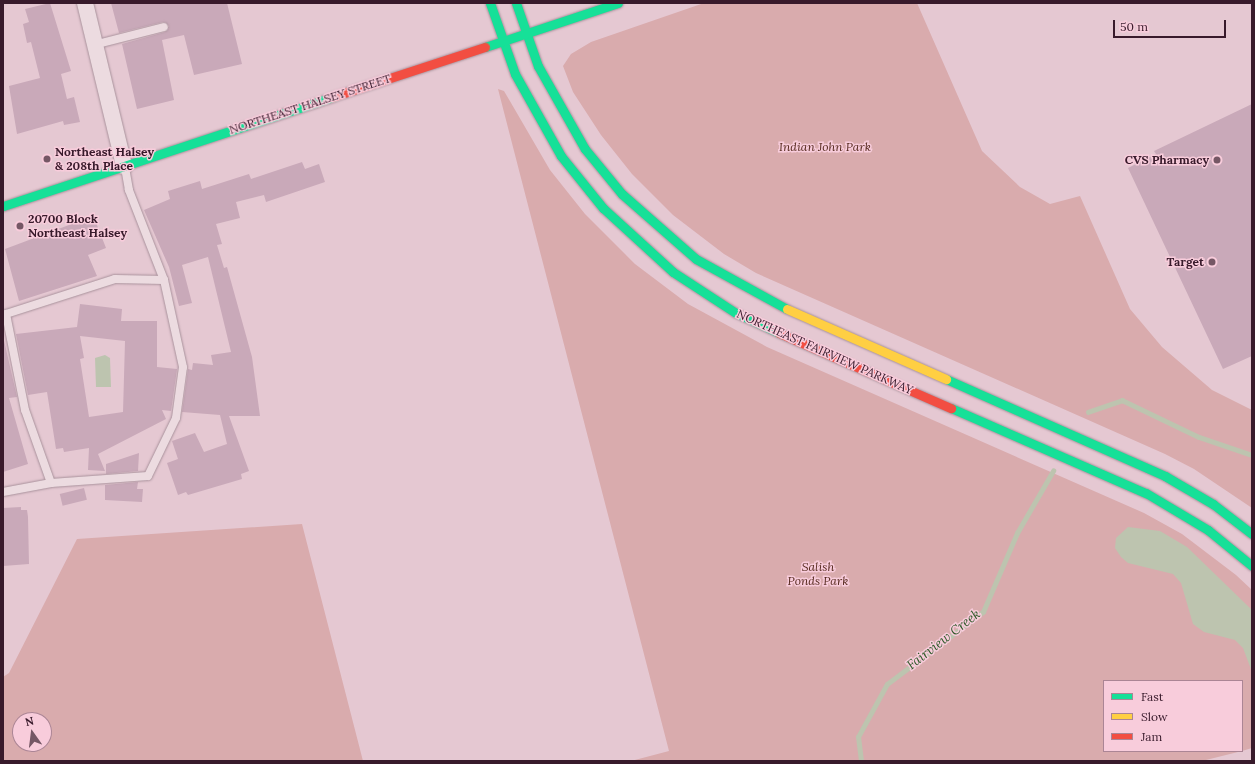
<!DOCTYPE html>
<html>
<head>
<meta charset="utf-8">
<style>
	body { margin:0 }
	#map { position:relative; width:1255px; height:764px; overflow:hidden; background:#e5c8d2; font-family:Lora,serif }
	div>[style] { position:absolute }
	.green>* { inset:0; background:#d9abad }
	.water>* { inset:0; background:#bdc4af }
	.stream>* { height:4.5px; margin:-2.25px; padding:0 2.25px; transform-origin:2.25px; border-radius:2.25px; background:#bdc4af }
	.building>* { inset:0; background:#c9a9b9; transform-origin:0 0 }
	.roads { filter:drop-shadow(0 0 1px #a9929c) drop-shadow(0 0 1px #a9929c) }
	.lane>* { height:8px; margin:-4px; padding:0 4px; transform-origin:4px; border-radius:4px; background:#ecdbe0 }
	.street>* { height:16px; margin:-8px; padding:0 8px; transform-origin:8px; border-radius:8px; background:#ecdbe0 }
	.fast>* { height:9px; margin:-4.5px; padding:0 4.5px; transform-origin:4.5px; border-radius:4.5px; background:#16e098 }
	.slow>* { height:9px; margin:-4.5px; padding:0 4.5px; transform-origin:4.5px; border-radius:4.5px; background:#ffcf43 }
	.jam>* { height:9px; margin:-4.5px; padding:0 4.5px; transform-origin:4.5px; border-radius:4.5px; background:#f24e42 }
	.dots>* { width:11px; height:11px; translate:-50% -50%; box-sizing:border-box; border:2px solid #f8ccdb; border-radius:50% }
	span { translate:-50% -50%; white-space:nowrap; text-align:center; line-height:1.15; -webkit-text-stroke:3px #f8ccdb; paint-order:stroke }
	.street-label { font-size:12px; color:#381a2b }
	.park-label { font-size:12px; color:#562a1f; font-style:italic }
	.poi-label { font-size:12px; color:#381a2b; font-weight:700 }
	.left { translate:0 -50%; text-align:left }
	.right { translate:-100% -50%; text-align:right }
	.water-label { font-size:13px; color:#2d5928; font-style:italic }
	.frame { position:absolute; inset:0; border:4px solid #381a2b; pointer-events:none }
	.legend { position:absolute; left:1103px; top:680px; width:140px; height:72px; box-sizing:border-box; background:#f8ccdb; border:1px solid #ab8595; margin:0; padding:5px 7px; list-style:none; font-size:12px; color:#381a2b }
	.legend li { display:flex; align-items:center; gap:8px; height:20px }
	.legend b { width:20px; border:1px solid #ab8595 }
	.north { position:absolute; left:12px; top:712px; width:40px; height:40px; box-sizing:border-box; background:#f8ccdb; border:1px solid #ab8595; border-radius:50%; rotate:346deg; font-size:11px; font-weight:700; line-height:16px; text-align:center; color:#381a2b }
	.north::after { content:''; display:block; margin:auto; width:14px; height:18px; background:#755765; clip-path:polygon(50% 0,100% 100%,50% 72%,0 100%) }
	.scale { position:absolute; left:1113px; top:20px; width:113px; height:18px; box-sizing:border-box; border:2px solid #381a2b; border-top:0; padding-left:5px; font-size:12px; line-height:14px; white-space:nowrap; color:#381a2b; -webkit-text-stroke:3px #f8ccdb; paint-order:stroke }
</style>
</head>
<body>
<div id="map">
	<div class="green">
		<div style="clip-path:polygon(704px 3px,917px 3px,982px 151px,1020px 187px,1050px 204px,1080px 196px,1130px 309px,1162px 347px,1212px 390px,1252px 410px,1252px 508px,1194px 469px,1165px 454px,756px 273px,724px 254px,673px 215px,632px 174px,601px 135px,573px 92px,563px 66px,571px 54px,591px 42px)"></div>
		<div style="clip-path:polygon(498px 89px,504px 91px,550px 170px,585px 214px,635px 264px,688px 304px,767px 347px,1144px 513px,1182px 534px,1236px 575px,1252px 590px,1252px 748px,1242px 751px,1242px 681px,1104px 681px,1104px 751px,1242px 751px,1202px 761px,631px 761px,669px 751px)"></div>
		<div style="clip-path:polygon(evenodd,302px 524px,363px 761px,3px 761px,3px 677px,9px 673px,77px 539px,302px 524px,20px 720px,44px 720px,44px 744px,20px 744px,20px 720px)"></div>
	</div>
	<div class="water">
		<div style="clip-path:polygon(105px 355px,110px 358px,111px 387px,96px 387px,95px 358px)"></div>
		<div style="clip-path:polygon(1128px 527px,1160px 531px,1187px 547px,1252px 610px,1252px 672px,1243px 648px,1235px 640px,1204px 632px,1193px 624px,1181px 583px,1173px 574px,1128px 563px,1121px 557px,1115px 548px,1116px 538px)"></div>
	</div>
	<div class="stream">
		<div style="left:1088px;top:412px;width:36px;rotate:-19deg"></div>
		<div style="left:1122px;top:400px;width:85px;rotate:25.7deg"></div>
		<div style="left:1199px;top:437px;width:56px;rotate:18.8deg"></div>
		<div style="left:861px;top:761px;width:24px;rotate:-97deg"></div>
		<div style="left:858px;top:737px;width:60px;rotate:-61.3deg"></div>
		<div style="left:887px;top:684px;width:120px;rotate:-36.9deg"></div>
		<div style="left:983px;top:612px;width:86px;rotate:-66.7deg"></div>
		<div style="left:1017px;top:533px;width:72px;rotate:-59.9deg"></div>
	</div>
	<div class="building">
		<div style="clip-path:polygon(50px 3px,71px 71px,61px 74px,67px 99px,74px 97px,80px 122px,64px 125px,63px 121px,17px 134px,9px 86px,40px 78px,31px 42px,27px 43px,23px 24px,29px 22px,25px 9px)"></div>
		<div style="clip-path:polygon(111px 3px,227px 3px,242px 64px,194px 75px,184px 35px,162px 40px,174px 100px,137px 109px,122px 44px,165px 32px,169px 26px,163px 22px,119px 33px)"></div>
		<div style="clip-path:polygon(1252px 104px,1252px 356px,1223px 369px,1128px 168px,1156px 154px,1154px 151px)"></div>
		<div style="clip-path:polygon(302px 162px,305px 169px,319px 164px,325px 182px,266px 202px,264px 195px,236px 202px,240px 218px,216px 224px,222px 244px,217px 245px,224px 268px,227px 267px,252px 357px,260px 416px,229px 416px,249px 471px,241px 474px,242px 479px,188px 495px,186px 492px,178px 495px,167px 463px,178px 459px,172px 441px,195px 433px,204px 452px,227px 444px,220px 415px,182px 412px,188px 369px,192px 370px,193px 363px,213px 365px,211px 355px,231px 352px,208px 257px,182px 265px,192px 303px,179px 306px,169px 267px,144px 210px,170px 199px,168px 191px,200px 181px,202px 189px,249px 174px,251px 179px)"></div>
		<div style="clip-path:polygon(85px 219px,87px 223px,95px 220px,106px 248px,88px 255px,97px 276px,19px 301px,5px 249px)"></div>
		<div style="clip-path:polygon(evenodd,80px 304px,122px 309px,121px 321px,157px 321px,157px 367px,177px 369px,171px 411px,162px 410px,166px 419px,98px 454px,105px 471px,88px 470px,89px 448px,64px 452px,63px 448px,56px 449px,47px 392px,28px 395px,16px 334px,77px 327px,80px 304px,80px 336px,125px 341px,123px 412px,89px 417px,80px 359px,84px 358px,80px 336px)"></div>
		<div style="clip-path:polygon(3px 336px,17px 397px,9px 398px,28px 464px,3px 472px)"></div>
		<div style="clip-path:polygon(139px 453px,138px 471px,106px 474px,106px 464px)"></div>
		<div style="clip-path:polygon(138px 482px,137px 489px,143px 489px,142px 502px,105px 500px,105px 485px)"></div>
		<div style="left:84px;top:488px;width:12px;height:25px;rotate:76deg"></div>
		<div style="clip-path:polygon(21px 507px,21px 510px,27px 510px,28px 517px,29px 564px,3px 566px,3px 508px)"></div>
	</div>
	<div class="roads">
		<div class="lane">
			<div style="left:94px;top:45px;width:72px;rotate:-14.4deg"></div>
			<div style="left:51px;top:483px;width:97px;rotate:-4.1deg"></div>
			<div style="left:148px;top:476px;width:64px;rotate:-64.2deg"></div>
			<div style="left:176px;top:418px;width:51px;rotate:-82.2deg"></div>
			<div style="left:183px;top:367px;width:89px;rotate:-102.3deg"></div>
			<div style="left:3px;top:492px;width:49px;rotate:-10.6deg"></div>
			<div style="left:51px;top:483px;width:77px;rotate:-109.6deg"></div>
			<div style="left:25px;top:410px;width:98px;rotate:-101.2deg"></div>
			<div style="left:6px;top:314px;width:114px;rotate:-17.8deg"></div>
			<div style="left:115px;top:279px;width:49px;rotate:1.2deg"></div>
			<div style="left:164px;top:280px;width:97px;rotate:-111.3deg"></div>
			<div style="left:129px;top:190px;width:22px;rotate:-100deg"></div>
		</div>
		<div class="street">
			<div style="left:85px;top:3px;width:168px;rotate:76.5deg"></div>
		</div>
		<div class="fast">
			<div style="left:490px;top:3px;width:75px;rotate:70.6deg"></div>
			<div style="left:515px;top:74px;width:94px;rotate:60.7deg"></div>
			<div style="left:561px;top:156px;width:67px;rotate:51.1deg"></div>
			<div style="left:603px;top:208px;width:95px;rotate:42.4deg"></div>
			<div style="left:673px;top:272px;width:75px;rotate:33.1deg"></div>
			<div style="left:736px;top:313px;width:47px;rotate:24.9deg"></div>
			<div style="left:516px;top:3px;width:67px;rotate:70.8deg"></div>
			<div style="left:538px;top:66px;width:95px;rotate:60.5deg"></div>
			<div style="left:585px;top:149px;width:58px;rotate:50.6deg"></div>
			<div style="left:622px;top:194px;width:98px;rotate:41.3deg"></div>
			<div style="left:696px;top:259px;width:104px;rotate:28.8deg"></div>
			<div style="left:485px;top:47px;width:140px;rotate:-18.3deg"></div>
			<div style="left:3px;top:206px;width:347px;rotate:-18.3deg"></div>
			<div style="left:946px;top:379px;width:240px;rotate:23.9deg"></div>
			<div style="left:1165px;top:476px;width:56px;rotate:30.3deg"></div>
			<div style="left:1213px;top:504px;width:49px;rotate:37.6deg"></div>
			<div style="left:951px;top:408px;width:213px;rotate:23.6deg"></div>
			<div style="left:1146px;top:493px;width:72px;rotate:30.8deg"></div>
			<div style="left:1208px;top:530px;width:57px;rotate:39.3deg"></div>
		</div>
		<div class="slow">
			<div style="left:787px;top:309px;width:174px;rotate:23.8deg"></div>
		</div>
		<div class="jam">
			<div style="left:332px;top:97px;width:161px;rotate:-18.1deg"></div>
			<div style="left:779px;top:333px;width:188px;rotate:23.6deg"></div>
		</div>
	</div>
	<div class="dots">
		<div style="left:47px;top:159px;background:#755765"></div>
		<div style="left:1217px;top:160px;background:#755765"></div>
		<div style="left:20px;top:226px;background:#755765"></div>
		<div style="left:1212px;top:262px;background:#755765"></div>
	</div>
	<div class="street-label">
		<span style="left:310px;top:104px;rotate:-18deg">NORTHEAST HALSEY STREET</span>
		<span style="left:825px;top:352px;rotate:24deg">NORTHEAST FAIRVIEW PARKWAY</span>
	</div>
	<div class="park-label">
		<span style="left:825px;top:147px">Indian John Park</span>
		<span style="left:818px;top:574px">Salish<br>Ponds Park</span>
	</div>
	<div class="poi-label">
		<span class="left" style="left:55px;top:159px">Northeast Halsey<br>&amp; 208th Place</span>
		<span class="right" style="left:1209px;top:160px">CVS Pharmacy</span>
		<span class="left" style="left:28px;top:226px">20700 Block<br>Northeast Halsey</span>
		<span class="right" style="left:1204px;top:262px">Target</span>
	</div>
	<div class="water-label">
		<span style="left:944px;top:640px;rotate:-38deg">Fairview Creek</span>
	</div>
	<div class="frame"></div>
	<ul class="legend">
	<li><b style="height:5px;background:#16e098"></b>Fast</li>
	<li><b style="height:5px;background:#ffcf43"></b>Slow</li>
	<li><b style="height:5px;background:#f24e42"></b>Jam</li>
	</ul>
	<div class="north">N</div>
	<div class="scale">50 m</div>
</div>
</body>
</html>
